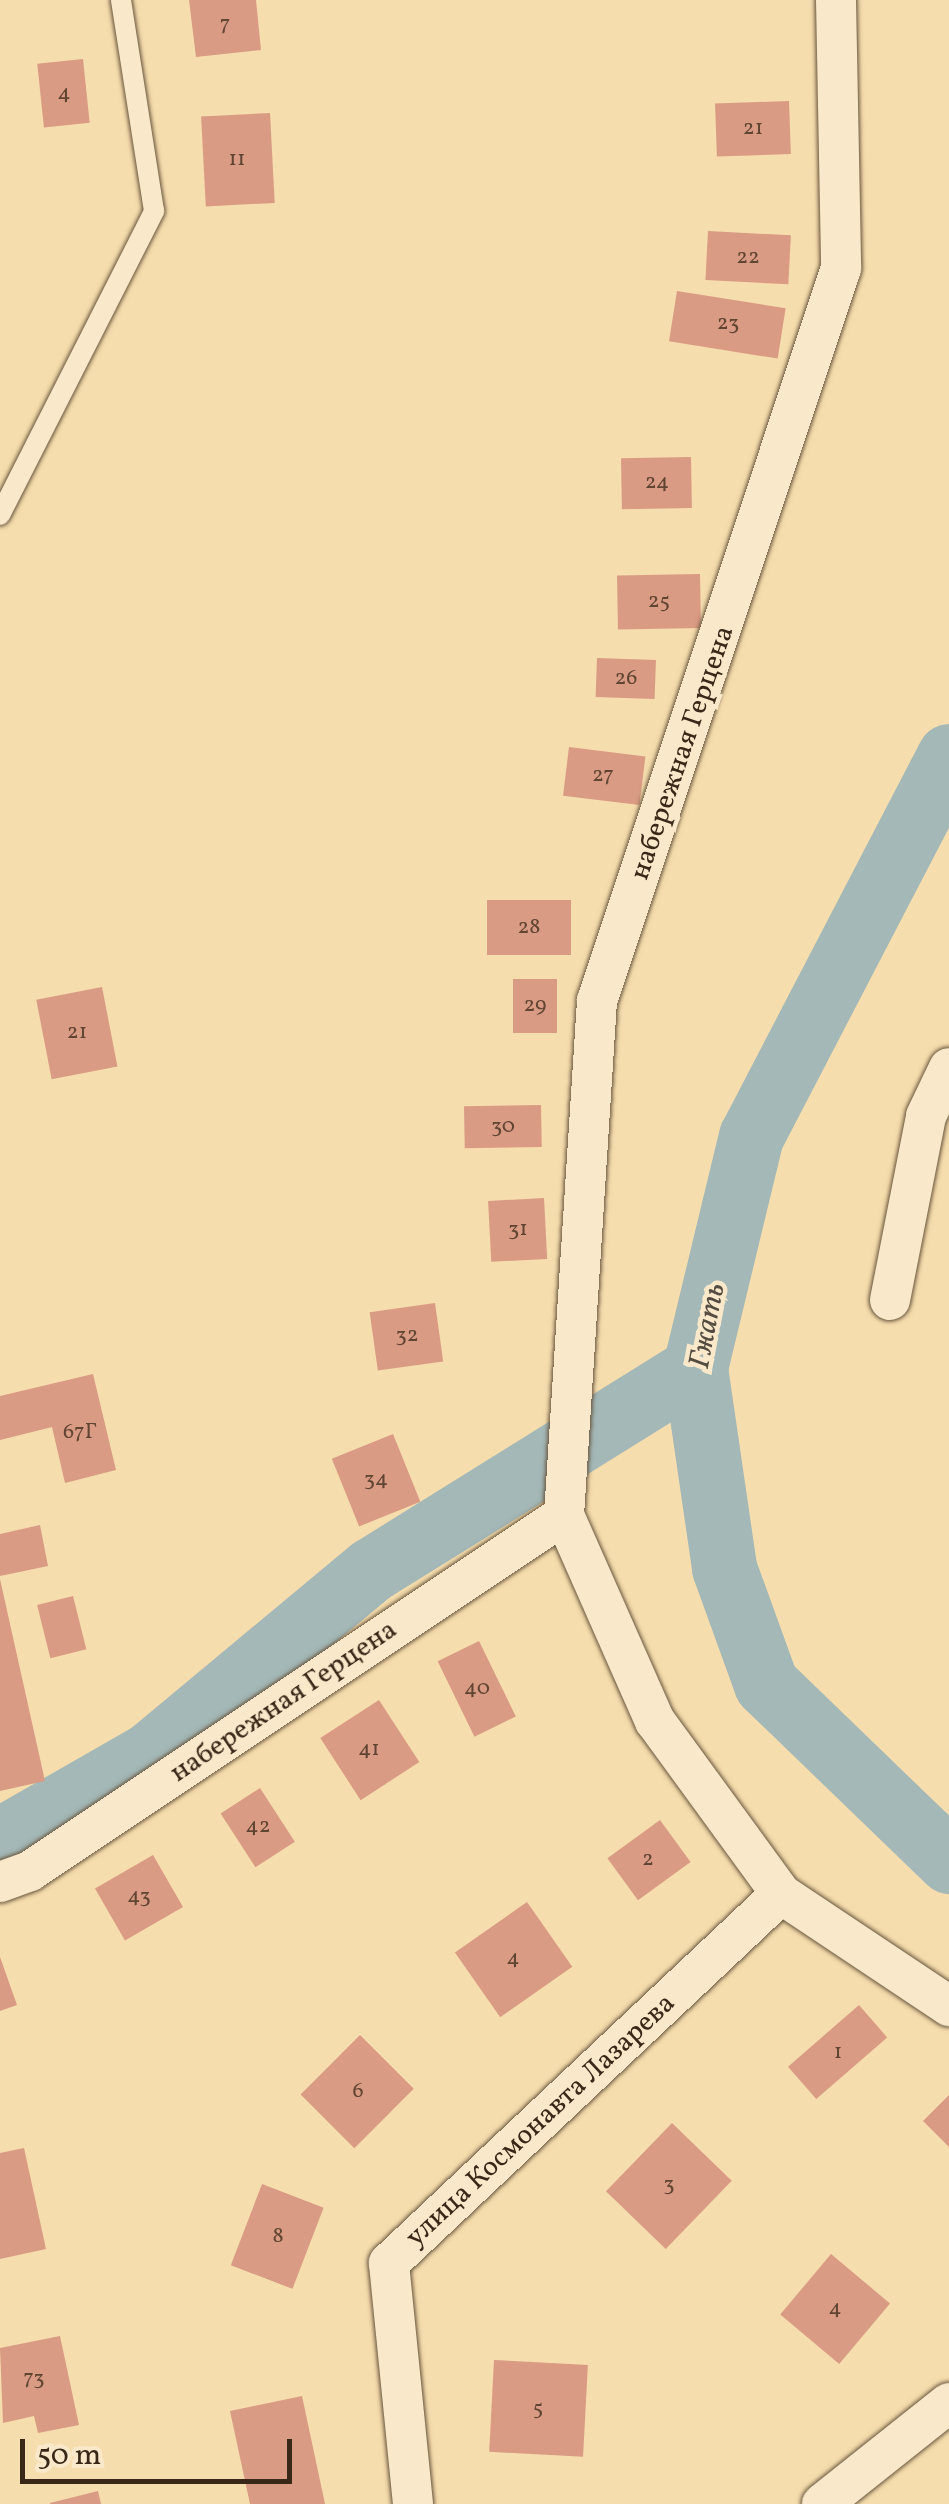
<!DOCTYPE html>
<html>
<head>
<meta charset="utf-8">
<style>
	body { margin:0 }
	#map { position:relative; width:949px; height:2504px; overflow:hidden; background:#f6ddad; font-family:Vollkorn,serif }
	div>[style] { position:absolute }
	.river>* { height:65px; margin:-32.5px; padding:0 32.5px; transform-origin:32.5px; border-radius:32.5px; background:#a3b8b7 }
	.building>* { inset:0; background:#da9b84; transform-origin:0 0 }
	.roads { filter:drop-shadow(0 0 2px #68553d) drop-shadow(0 0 2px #68553d) }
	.lane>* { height:20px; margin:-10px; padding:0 10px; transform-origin:10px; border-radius:10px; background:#f9e9ca }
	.street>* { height:40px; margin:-20px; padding:0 20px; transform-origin:20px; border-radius:20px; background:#f9e9ca }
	span { translate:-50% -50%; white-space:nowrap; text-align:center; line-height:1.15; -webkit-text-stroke:9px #f9e9ca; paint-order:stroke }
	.number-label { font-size:22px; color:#614533 }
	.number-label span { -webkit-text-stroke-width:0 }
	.street-label { font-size:28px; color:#392818 }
	.water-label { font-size:30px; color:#544c40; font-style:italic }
	.scale { position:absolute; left:20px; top:2439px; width:272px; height:45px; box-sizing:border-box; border:5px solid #392818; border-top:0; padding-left:12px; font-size:30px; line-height:35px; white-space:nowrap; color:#392818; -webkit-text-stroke:8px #f9e9ca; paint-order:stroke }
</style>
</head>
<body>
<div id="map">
	<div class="river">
		<div style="left:949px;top:756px;width:428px;rotate:117.5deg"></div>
		<div style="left:751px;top:1136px;width:239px;rotate:103.6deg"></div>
		<div style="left:695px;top:1368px;width:202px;rotate:81.7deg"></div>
		<div style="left:724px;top:1568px;width:123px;rotate:70.1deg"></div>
		<div style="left:766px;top:1684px;width:255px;rotate:44deg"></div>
		<div style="left:0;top:1840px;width:173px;rotate:-29.8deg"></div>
		<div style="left:150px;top:1754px;width:288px;rotate:-39.8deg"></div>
		<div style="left:371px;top:1570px;width:382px;rotate:-31.9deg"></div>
	</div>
	<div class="building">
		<div style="clip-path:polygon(189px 0,256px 0,261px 50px,196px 57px)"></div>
		<div style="left:83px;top:59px;width:64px;height:46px;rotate:84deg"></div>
		<div style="left:789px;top:101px;width:53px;height:74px;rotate:88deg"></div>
		<div style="left:270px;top:113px;width:90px;height:69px;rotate:87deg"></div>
		<div style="left:708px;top:231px;width:83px;height:49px;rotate:3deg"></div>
		<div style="left:677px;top:291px;width:110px;height:51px;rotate:9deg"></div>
		<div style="left:691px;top:457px;width:51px;height:70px;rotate:89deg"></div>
		<div style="left:700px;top:574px;width:54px;height:83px;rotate:89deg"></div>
		<div style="left:597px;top:658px;width:59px;height:39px;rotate:2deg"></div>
		<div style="left:569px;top:747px;width:77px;height:49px;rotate:7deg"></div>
		<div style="left:571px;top:900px;width:55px;height:84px;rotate:90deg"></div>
		<div style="left:513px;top:979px;width:44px;height:54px"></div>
		<div style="left:102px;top:987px;width:81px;height:67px;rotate:79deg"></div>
		<div style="left:541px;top:1105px;width:42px;height:77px;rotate:89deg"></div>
		<div style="left:544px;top:1198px;width:61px;height:56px;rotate:87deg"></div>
		<div style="left:435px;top:1303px;width:59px;height:66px;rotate:82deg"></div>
		<div style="clip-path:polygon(93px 1374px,116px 1470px,65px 1483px,52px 1427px,0 1440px,0 1396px)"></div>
		<div style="left:393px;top:1434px;width:73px;height:66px;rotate:68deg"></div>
		<div style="clip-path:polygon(40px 1525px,48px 1566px,0 1576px,0 1534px)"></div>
		<div style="clip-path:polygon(0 1579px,45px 1781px,0 1791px)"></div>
		<div style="left:73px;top:1596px;width:55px;height:37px;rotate:76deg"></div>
		<div style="left:479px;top:1641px;width:84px;height:46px;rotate:64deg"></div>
		<div style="left:379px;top:1700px;width:74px;height:70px;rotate:57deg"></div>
		<div style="left:260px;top:1788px;width:64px;height:47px;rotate:57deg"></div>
		<div style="left:660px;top:1820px;width:52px;height:65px;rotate:54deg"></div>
		<div style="left:153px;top:1855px;width:60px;height:67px;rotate:60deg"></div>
		<div style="left:527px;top:1902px;width:79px;height:88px;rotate:55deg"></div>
		<div style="clip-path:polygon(0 1957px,17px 2005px,0 2011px)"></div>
		<div style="left:859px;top:2005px;width:43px;height:94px;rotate:49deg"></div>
		<div style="left:360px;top:2035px;width:76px;height:84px;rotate:45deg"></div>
		<div style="clip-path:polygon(949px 2095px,949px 2147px,923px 2121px)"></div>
		<div style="left:672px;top:2123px;width:83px;height:95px;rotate:44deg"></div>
		<div style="clip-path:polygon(24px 2148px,46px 2249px,0 2259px,0 2153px)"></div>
		<div style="left:262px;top:2184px;width:66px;height:87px;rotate:21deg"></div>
		<div style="left:831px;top:2254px;width:77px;height:79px;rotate:40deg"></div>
		<div style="clip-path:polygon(60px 2336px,79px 2425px,38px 2433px,34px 2416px,3px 2423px,0 2348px)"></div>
		<div style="left:494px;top:2360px;width:94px;height:92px;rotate:3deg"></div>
		<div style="clip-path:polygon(302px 2396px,325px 2504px,250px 2504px,230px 2411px)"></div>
		<div style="clip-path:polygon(98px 2491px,101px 2504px,50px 2504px,50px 2503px)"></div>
	</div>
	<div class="roads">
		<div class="lane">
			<div style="left:0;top:515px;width:341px;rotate:-63.1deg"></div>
			<div style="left:154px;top:211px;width:214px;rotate:-98.9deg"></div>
		</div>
		<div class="street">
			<div style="left:836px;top:0;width:268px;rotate:88.9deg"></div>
			<div style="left:841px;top:268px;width:773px;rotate:108.41deg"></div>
			<div style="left:597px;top:1001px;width:515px;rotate:93.67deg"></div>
			<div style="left:564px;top:1515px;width:225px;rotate:66.2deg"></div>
			<div style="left:655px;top:1721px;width:214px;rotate:53.9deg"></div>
			<div style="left:781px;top:1894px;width:202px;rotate:33.7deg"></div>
			<div style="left:890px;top:1300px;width:187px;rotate:-78.9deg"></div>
			<div style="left:926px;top:1116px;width:53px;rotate:-64.4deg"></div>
			<div style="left:0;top:1882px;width:32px;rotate:-20deg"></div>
			<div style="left:30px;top:1871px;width:642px;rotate:-33.69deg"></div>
			<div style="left:413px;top:2504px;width:242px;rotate:-95.7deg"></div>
			<div style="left:389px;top:2263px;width:538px;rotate:-43.27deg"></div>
			<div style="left:822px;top:2504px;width:162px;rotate:-38.5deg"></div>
		</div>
	</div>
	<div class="number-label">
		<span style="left:225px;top:25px">7</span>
		<span style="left:64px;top:94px">4</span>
		<span style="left:753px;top:129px">21</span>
		<span style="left:237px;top:160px">11</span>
		<span style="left:748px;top:258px">22</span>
		<span style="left:728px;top:324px">23</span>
		<span style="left:657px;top:483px">24</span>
		<span style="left:659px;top:602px">25</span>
		<span style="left:626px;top:679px">26</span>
		<span style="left:603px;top:776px">27</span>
		<span style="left:529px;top:928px">28</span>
		<span style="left:535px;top:1006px">29</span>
		<span style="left:77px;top:1033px">21</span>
		<span style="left:503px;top:1127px">30</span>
		<span style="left:518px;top:1230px">31</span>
		<span style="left:407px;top:1336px">32</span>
		<span style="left:80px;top:1433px">67Г</span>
		<span style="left:376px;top:1480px">34</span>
		<span style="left:477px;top:1689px">40</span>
		<span style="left:369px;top:1750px">41</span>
		<span style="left:258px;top:1827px">42</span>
		<span style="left:648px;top:1860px">2</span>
		<span style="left:139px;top:1897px">43</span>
		<span style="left:513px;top:1959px">4</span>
		<span style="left:838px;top:2053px">1</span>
		<span style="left:358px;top:2092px">6</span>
		<span style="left:669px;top:2185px">3</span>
		<span style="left:278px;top:2237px">8</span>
		<span style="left:835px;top:2309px">4</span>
		<span style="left:34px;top:2379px">73</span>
		<span style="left:538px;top:2409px">5</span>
	</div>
	<div class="street-label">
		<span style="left:683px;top:753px;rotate:-71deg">набережная Герцена</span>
		<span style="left:284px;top:1702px;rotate:-34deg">набережная Герцена</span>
		<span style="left:541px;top:2121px;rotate:-43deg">улица Космонавта Лазарева</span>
	</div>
	<div class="water-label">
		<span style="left:708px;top:1326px;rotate:-79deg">Гжать</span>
	</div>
	<div class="scale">50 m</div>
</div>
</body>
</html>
